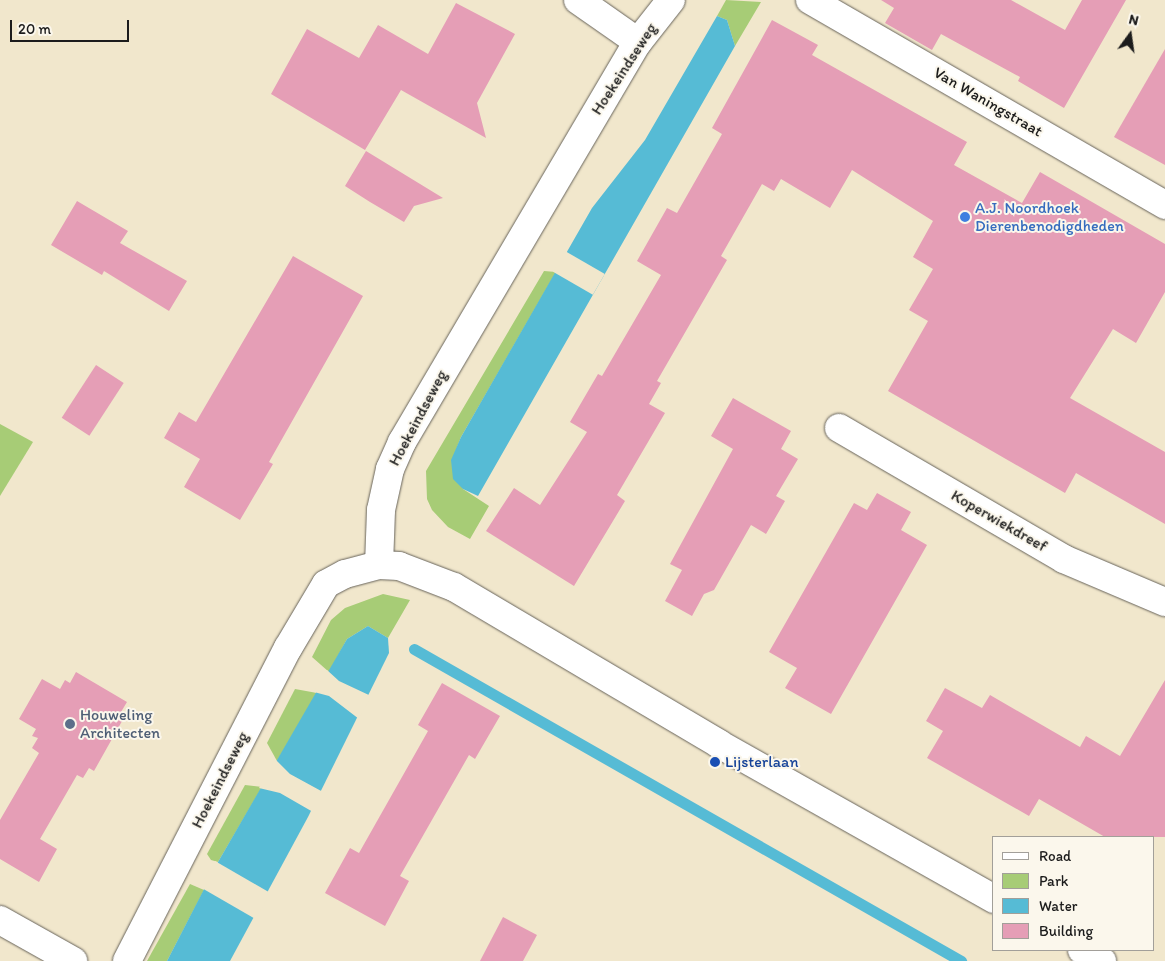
<!DOCTYPE html>
<html>
<head>
<meta charset="utf-8">
<style>
	body { margin:0 }
	#map { position:relative; width:1165px; height:961px; overflow:hidden; background:#f1e7cc; font-family:Itim,sans-serif }
	div>[style] { position:absolute }
	.green>* { inset:0; background:#a7cc76 }
	.water>* { inset:0; background:#56bbd5 }
	.pier>* { inset:0; background:#f1e7cc; transform-origin:0 0 }
	.stream>* { height:11px; margin:-5.5px; padding:0 5.5px; transform-origin:5.5px; border-radius:5.5px; background:#56bbd5 }
	.building>* { inset:0; background:#e59eb6; transform-origin:0 0 }
	.roads { filter:drop-shadow(0 0 1px #67635a) drop-shadow(0 0 1px #67635a) }
	.minor>* { height:28px; margin:-14px; padding:0 14px; transform-origin:14px; border-radius:14px; background:#fff }
	.tertiary>* { height:28px; margin:-14px; padding:0 14px; transform-origin:14px; border-radius:14px; background:#fff }
	.dots>* { width:14px; height:14px; translate:-50% -50%; box-sizing:border-box; border:2px solid #fbf7ec; border-radius:50% }
	span { translate:-50% -50%; white-space:nowrap; text-align:center; line-height:1.15; -webkit-text-stroke:4px #fbf7ec; paint-order:stroke }
	.street-label { font-size:16px; color:#1c1c1c }
	.shop-label { font-size:16px; color:#366cbe }
	.left { translate:0 -50%; text-align:left }
	.service-label { font-size:16px; color:#4e5e75 }
	.transit-label { font-size:16px; color:#164399 }
	.legend { position:absolute; left:992px; top:836px; width:162px; height:115px; box-sizing:border-box; background:#fbf7ec; border:1px solid #a29f99; margin:0; padding:6px 9px; list-style:none; font-size:15px; color:#1c1c1c }
	.legend li { display:flex; align-items:center; gap:10px; height:25px }
	.legend b { width:25px; border:1px solid #a29f99 }
	.north { position:absolute; left:1105px; top:10px; width:50px; height:50px; -webkit-text-stroke:4px #fbf7ec; paint-order:stroke; rotate:14deg; font-size:14px; font-weight:700; line-height:20px; text-align:center; color:#1c1c1c }
	.north::after { content:''; display:block; margin:auto; width:18px; height:22px; background:#1c1c1c; clip-path:polygon(50% 0,100% 100%,50% 72%,0 100%) }
	.scale { position:absolute; left:10px; top:20px; width:119px; height:22px; box-sizing:border-box; border:2px solid #1c1c1c; border-top:0; padding-left:6px; font-size:15px; line-height:18px; white-space:nowrap; color:#1c1c1c; -webkit-text-stroke:4px #fbf7ec; paint-order:stroke }
</style>
</head>
<body>
<div id="map">
	<div class="green">
		<div style="clip-path:polygon(726px 0,761px 2px,735px 46px,727px 20px,717px 16px)"></div>
		<div style="clip-path:polygon(544px 271px,556px 272px,461px 437px,452px 460px,463px 489px,489px 506px,470px 539px,448px 527px,432px 510px,427px 499px,426px 471px)"></div>
		<div style="clip-path:polygon(0 424px,33px 442px,0 496px)"></div>
		<div style="clip-path:polygon(383px 594px,410px 600px,388px 638px,368px 626px,347px 639px,329px 672px,312px 657px,331px 620px,345px 608px)"></div>
		<div style="clip-path:polygon(295px 689px,317px 693px,277px 761px,267px 743px)"></div>
		<div style="clip-path:polygon(245px 785px,262px 787px,218px 862px,211px 860px,207px 854px)"></div>
		<div style="clip-path:polygon(190px 884px,204px 890px,167px 961px,147px 961px)"></div>
	</div>
	<div class="water">
		<div style="clip-path:polygon(717px 16px,727px 20px,735px 46px,478px 496px,463px 489px,453px 479px,451px 460px,461px 437px,592px 208px,645px 140px)"></div>
		<div style="clip-path:polygon(368px 626px,388px 638px,389px 653px,308px 817px,230px 961px,167px 961px,218px 862px,347px 639px)"></div>
	</div>
	<div class="pier">
		<div style="left:565px;top:251px;width:46px;height:24px;rotate:30deg"></div>
		<div style="clip-path:polygon(327px 670px,339px 681px,371px 696px,359px 719px,329px 696px,314px 692px)"></div>
		<div style="clip-path:polygon(275px 759px,290px 774px,323px 792px,313px 812px,280px 793px,259px 788px)"></div>
		<div style="left:215px;top:861px;width:64px;height:30px;rotate:30deg"></div>
	</div>
	<div class="stream">
		<div style="left:414px;top:649px;width:630px;rotate:29.7deg"></div>
	</div>
	<div class="building">
		<div style="clip-path:polygon(881px 0,1011px 0,1065px 30px,1082px 0,1126px 0,1064px 108px,1018px 81px,1020px 77px,941px 34px,932px 50px,885px 23px,894px 8px)"></div>
		<div style="clip-path:polygon(456px 3px,515px 34px,477px 103px,486px 138px,401px 90px,365px 150px,271px 94px,307px 29px,359px 58px,378px 25px,428px 54px)"></div>
		<div style="clip-path:polygon(772px 20px,818px 45px,812px 55px,967px 142px,954px 165px,1022px 203px,1040px 172px,1165px 244px,1165px 292px,1136px 343px,1113px 329px,1070px 398px,1165px 452px,1165px 524px,1076px 473px,1065px 493px,888px 391px,928px 321px,909px 310px,933px 269px,913px 257px,933px 221px,852px 170px,830px 208px,781px 179px,774px 191px,762px 184px,721px 256px,727px 260px,657px 381px,661px 383px,649px 404px,665px 413px,617px 495px,625px 501px,574px 586px,486px 531px,514px 488px,540px 505px,587px 432px,570px 422px,598px 374px,602px 376px,661px 275px,637px 261px,667px 208px,677px 213px,722px 134px,712px 128px)"></div>
		<div style="clip-path:polygon(1165px 49px,1165px 165px,1114px 137px)"></div>
		<div style="clip-path:polygon(366px 151px,443px 198px,414px 206px,404px 222px,370px 202px,345px 186px)"></div>
		<div style="clip-path:polygon(77px 201px,128px 231px,120px 243px,187px 281px,169px 311px,104px 271px,102px 275px,51px 245px)"></div>
		<div style="clip-path:polygon(293px 256px,363px 296px,269px 462px,273px 464px,240px 520px,184px 487px,200px 459px,164px 438px,179px 412px,196px 422px)"></div>
		<div style="left:96px;top:365px;width:33px;height:63px;rotate:33deg"></div>
		<div style="clip-path:polygon(733px 398px,791px 431px,781px 449px,798px 459px,776px 496px,785px 501px,766px 534px,751px 525px,714px 590px,704px 594px,692px 616px,665px 601px,682px 570px,670px 564px,733px 449px,711px 436px)"></div>
		<div style="clip-path:polygon(877px 493px,911px 512px,901px 530px,927px 545px,831px 714px,785px 688px,797px 668px,769px 652px,854px 503px,867px 510px)"></div>
		<div style="clip-path:polygon(76px 672px,127px 702px,121px 712px,126px 714px,94px 771px,89px 768px,83px 778px,77px 775px,40px 839px,57px 849px,39px 882px,0 859px,0 820px,39px 753px,32px 748px,38px 738px,32px 736px,36px 729px,19px 719px,42px 679px,60px 689px,65px 680px,70px 683px)"></div>
		<div style="clip-path:polygon(1165px 680px,1165px 837px,1105px 837px,1039px 799px,1029px 816px,927px 758px,943px 731px,926px 721px,945px 688px,982px 708px,990px 695px,1080px 747px,1086px 736px,1120px 756px)"></div>
		<div style="clip-path:polygon(442px 683px,500px 716px,475px 759px,469px 755px,400px 876px,409px 881px,385px 926px,325px 893px,350px 848px,359px 853px,428px 731px,418px 725px)"></div>
		<div style="clip-path:polygon(503px 917px,537px 935px,523px 961px,480px 961px)"></div>
	</div>
	<div class="roads">
		<div class="minor">
			<div style="left:578px;top:0;width:73px;rotate:35deg"></div>
			<div style="left:810px;top:0;width:410px;rotate:30deg"></div>
			<div style="left:839px;top:428px;width:260px;rotate:30.2deg"></div>
			<div style="left:1064px;top:559px;width:110px;rotate:23.1deg"></div>
			<div style="left:379px;top:565px;width:55px;rotate:-87.9deg"></div>
			<div style="left:381px;top:510px;width:42px;rotate:-77.6deg"></div>
			<div style="left:390px;top:469px;width:30px;rotate:-66deg"></div>
			<div style="left:402px;top:442px;width:464px;rotate:-59.5deg"></div>
			<div style="left:638px;top:42px;width:53px;rotate:-51.8deg"></div>
			<div style="left:0;top:920px;width:84px;rotate:29.3deg"></div>
		</div>
		<div class="tertiary">
			<div style="left:1082px;top:950px;width:23px;rotate:29deg"></div>
			<div style="left:127px;top:961px;width:352px;rotate:-62.8deg"></div>
			<div style="left:288px;top:648px;width:74px;rotate:-59.3deg"></div>
			<div style="left:326px;top:584px;width:21px;rotate:-28deg"></div>
			<div style="left:345px;top:574px;width:35px;rotate:-15deg"></div>
			<div style="left:379px;top:565px;width:20px;rotate:3deg"></div>
			<div style="left:399px;top:566px;width:59px;rotate:20.9deg"></div>
			<div style="left:454px;top:587px;width:308px;rotate:30.6deg"></div>
			<div style="left:719px;top:744px;width:316px;rotate:29.4deg"></div>
		</div>
	</div>
	<div class="dots">
		<div style="left:965px;top:217px;background:#3f7fe0"></div>
		<div style="left:70px;top:724px;background:#5c6f8a"></div>
		<div style="left:715px;top:762px;background:#1a4fb4"></div>
	</div>
	<div class="street-label">
		<span style="left:624px;top:69px;rotate:-57deg">Hoekeindseweg</span>
		<span style="left:988px;top:102px;rotate:30deg">Van Waningstraat</span>
		<span style="left:418px;top:418px;rotate:-62deg">Hoekeindseweg</span>
		<span style="left:999px;top:521px;rotate:30deg">Koperwiekdreef</span>
		<span style="left:220px;top:780px;rotate:-63deg">Hoekeindseweg</span>
	</div>
	<div class="shop-label">
		<span class="left" style="left:975px;top:217px">A.J. Noordhoek<br>Dierenbenodigdheden</span>
	</div>
	<div class="service-label">
		<span class="left" style="left:80px;top:724px">Houweling<br>Architecten</span>
	</div>
	<div class="transit-label">
		<span class="left" style="left:725px;top:762px">Lijsterlaan</span>
	</div>
	<ul class="legend">
	<li><b style="height:6px;background:#fff"></b>Road</li>
	<li><b style="height:14px;background:#a7cc76"></b>Park</li>
	<li><b style="height:14px;background:#56bbd5"></b>Water</li>
	<li><b style="height:14px;background:#e59eb6"></b>Building</li>
	</ul>
	<div class="north">N</div>
	<div class="scale">20 m</div>
</div>
</body>
</html>
